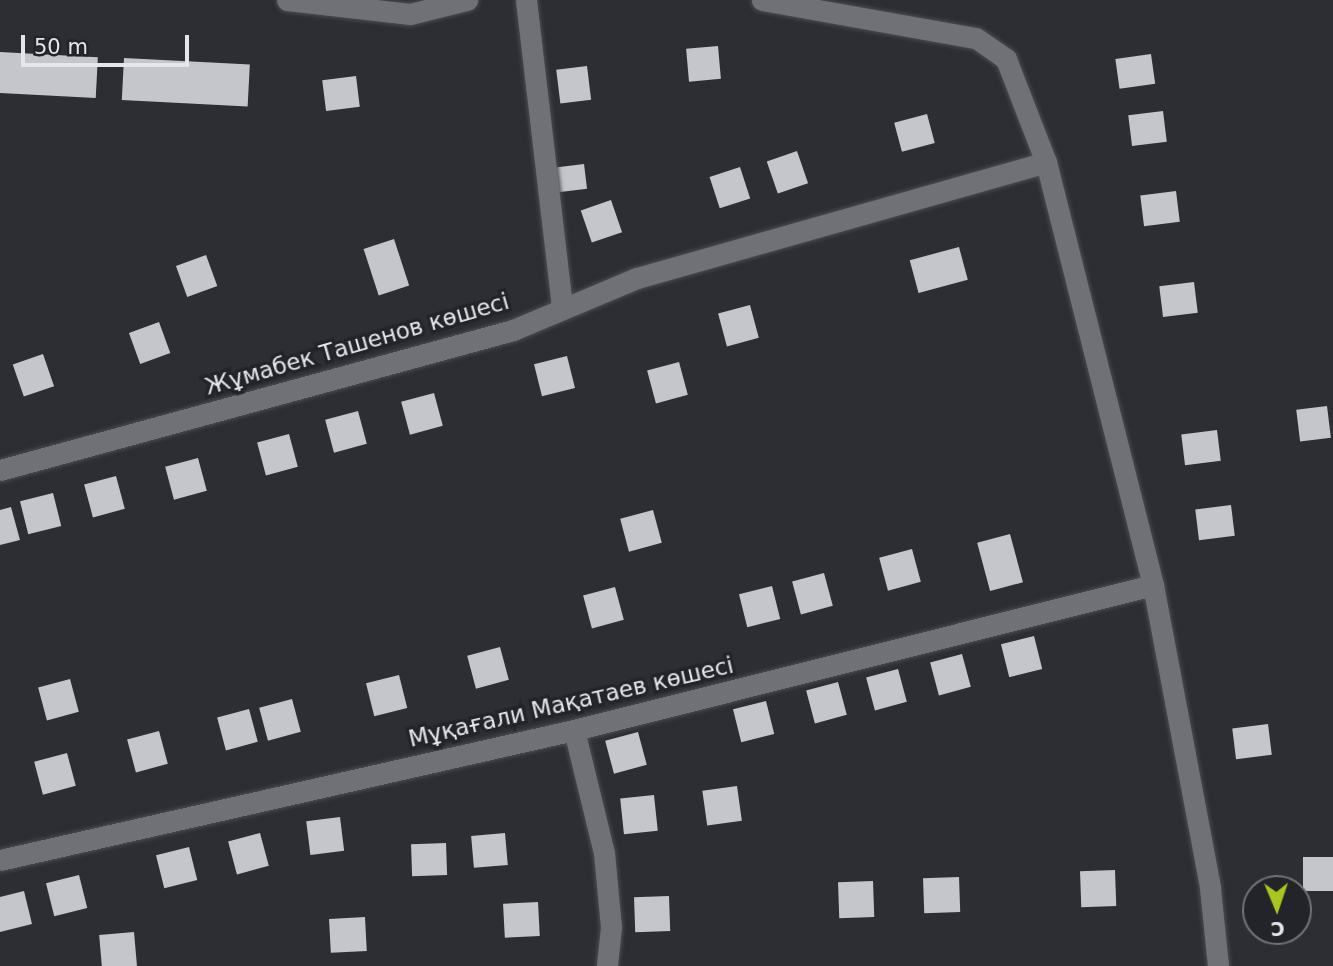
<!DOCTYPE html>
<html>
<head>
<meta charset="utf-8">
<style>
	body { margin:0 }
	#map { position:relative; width:1333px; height:966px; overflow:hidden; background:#2c2e33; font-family:"DejaVu Sans",sans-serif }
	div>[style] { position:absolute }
	.building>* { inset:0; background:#c4c6cc; transform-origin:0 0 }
	.roads { filter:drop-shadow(0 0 2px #4b4c51) drop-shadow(0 0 2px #4b4c51) }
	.minor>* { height:21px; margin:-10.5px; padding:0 10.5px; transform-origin:10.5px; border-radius:10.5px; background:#6f7177 }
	span { translate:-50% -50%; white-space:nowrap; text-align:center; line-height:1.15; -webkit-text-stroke:7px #232429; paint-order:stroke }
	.street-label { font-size:23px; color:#e5e6e9 }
	.north { position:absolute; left:1242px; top:875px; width:70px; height:70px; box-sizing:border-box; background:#232429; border:2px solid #717276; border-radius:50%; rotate:178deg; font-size:19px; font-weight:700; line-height:28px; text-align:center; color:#e5e6e9 }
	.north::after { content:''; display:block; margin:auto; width:24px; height:32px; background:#a7c71e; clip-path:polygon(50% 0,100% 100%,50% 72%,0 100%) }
	.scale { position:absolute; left:21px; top:35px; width:168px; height:32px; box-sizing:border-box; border:4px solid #e5e6e9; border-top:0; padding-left:9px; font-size:21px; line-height:24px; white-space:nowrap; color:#e5e6e9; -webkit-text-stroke:5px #232429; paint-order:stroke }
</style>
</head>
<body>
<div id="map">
	<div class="building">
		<div style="left:718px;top:46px;width:33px;height:32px;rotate:85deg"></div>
		<div style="left:0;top:52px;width:98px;height:41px;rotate:3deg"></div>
		<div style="left:1151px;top:54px;width:30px;height:36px;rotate:82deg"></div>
		<div style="left:124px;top:58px;width:126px;height:42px;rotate:3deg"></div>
		<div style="left:587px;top:66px;width:34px;height:31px;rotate:83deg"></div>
		<div style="left:356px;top:76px;width:31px;height:34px;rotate:83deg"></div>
		<div style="left:1163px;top:111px;width:31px;height:35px;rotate:83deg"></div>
		<div style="left:927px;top:114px;width:30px;height:34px;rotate:75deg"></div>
		<div style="left:797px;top:151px;width:34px;height:32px;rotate:71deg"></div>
		<div style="left:584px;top:164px;width:25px;height:35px;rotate:83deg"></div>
		<div style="left:740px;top:167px;width:33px;height:32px;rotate:72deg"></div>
		<div style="left:1176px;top:191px;width:31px;height:36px;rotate:83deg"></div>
		<div style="left:611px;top:200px;width:34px;height:32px;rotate:71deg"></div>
		<div style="left:394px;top:239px;width:49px;height:32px;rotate:72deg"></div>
		<div style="left:959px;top:247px;width:34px;height:51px;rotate:75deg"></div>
		<div style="left:206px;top:255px;width:33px;height:32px;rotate:70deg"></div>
		<div style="left:1194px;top:282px;width:31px;height:35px;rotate:83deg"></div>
		<div style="left:750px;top:305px;width:34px;height:33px;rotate:75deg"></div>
		<div style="left:159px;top:322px;width:33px;height:32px;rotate:70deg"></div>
		<div style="left:43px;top:354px;width:34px;height:32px;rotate:71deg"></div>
		<div style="left:567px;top:356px;width:33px;height:34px;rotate:76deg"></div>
		<div style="left:679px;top:362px;width:34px;height:33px;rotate:75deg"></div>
		<div style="left:434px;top:393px;width:34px;height:34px;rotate:75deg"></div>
		<div style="left:1327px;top:406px;width:32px;height:31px;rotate:83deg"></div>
		<div style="left:358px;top:411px;width:34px;height:34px;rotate:75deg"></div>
		<div style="left:1217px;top:430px;width:31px;height:36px;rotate:83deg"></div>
		<div style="left:289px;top:434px;width:34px;height:33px;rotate:75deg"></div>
		<div style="left:198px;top:458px;width:34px;height:34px;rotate:75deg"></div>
		<div style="left:116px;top:476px;width:34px;height:33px;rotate:75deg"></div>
		<div style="left:53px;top:493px;width:34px;height:34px;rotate:76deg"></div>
		<div style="left:1231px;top:505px;width:31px;height:36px;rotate:83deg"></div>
		<div style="clip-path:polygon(11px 507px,20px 540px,0 545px,0 510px)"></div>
		<div style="left:653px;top:510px;width:34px;height:34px;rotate:75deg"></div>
		<div style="left:1010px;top:534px;width:50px;height:34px;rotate:75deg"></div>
		<div style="left:912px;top:549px;width:34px;height:34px;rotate:75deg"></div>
		<div style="left:824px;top:573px;width:34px;height:33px;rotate:75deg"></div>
		<div style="left:772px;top:586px;width:34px;height:34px;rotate:76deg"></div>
		<div style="left:615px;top:587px;width:34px;height:33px;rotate:75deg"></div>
		<div style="left:1034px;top:636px;width:34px;height:34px;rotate:76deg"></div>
		<div style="left:500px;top:647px;width:34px;height:34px;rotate:75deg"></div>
		<div style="left:962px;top:654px;width:34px;height:33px;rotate:75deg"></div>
		<div style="left:898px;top:669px;width:34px;height:33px;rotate:75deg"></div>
		<div style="left:399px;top:675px;width:34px;height:34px;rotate:76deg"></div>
		<div style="left:70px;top:679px;width:34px;height:33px;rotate:75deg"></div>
		<div style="left:838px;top:682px;width:34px;height:33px;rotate:75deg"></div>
		<div style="left:292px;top:699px;width:34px;height:34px;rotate:75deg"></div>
		<div style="left:766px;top:701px;width:34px;height:34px;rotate:76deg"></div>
		<div style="left:249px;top:709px;width:34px;height:33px;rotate:75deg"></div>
		<div style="left:1268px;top:724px;width:31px;height:36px;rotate:83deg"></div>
		<div style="left:159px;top:731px;width:34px;height:33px;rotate:75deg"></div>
		<div style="left:638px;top:732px;width:34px;height:34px;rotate:75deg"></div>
		<div style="left:67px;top:753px;width:34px;height:34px;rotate:75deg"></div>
		<div style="left:737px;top:786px;width:35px;height:35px;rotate:82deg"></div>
		<div style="left:654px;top:795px;width:36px;height:34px;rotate:84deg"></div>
		<div style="left:340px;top:817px;width:34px;height:34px;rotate:83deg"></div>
		<div style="left:260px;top:833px;width:34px;height:33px;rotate:75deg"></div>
		<div style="left:505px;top:833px;width:32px;height:34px;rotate:85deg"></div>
		<div style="left:446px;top:843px;width:32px;height:35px;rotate:88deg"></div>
		<div style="left:189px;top:847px;width:34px;height:34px;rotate:76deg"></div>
		<div style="left:1333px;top:857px;width:34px;height:30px;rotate:90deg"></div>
		<div style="left:1115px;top:870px;width:36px;height:35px;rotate:88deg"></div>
		<div style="left:79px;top:875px;width:34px;height:34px;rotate:76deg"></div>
		<div style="left:959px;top:877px;width:35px;height:36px;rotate:88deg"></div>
		<div style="left:873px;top:881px;width:36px;height:35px;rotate:88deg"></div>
		<div style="clip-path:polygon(24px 891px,32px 924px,0 932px,0 897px)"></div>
		<div style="left:669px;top:896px;width:35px;height:35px;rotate:88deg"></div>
		<div style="left:538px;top:902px;width:34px;height:35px;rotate:87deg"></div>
		<div style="left:365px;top:917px;width:34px;height:36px;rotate:87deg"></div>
		<div style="left:134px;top:932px;width:34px;height:35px;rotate:85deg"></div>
	</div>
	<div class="roads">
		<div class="minor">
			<div style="left:287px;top:0;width:124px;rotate:6.5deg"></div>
			<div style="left:410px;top:14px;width:59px;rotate:-13.8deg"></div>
			<div style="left:526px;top:0;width:309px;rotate:83.3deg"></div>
			<div style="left:762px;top:0;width:217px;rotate:10.1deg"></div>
			<div style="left:976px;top:38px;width:37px;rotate:35deg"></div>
			<div style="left:1006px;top:59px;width:110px;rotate:68.8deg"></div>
			<div style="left:1046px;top:162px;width:436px;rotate:75.8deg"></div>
			<div style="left:1153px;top:585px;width:308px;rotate:79.3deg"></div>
			<div style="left:1210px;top:888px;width:78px;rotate:84.1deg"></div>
			<div style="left:0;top:470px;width:532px;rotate:-15.26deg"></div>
			<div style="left:513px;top:330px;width:134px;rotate:-22.8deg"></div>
			<div style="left:637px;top:278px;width:425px;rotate:-15.8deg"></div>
			<div style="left:574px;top:730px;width:127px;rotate:76.3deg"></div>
			<div style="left:604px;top:853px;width:74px;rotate:84.6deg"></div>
			<div style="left:611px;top:927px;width:39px;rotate:96deg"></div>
			<div style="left:0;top:860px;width:589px;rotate:-12.76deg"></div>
			<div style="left:574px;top:730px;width:597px;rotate:-14.06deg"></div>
		</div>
	</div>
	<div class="street-label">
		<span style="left:357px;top:344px;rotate:-16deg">Жұмабек Ташенов көшесі</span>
		<span style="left:571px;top:702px;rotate:-13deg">Мұқағали Мақатаев көшесі</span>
	</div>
	<div class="north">С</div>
	<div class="scale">50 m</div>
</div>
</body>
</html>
